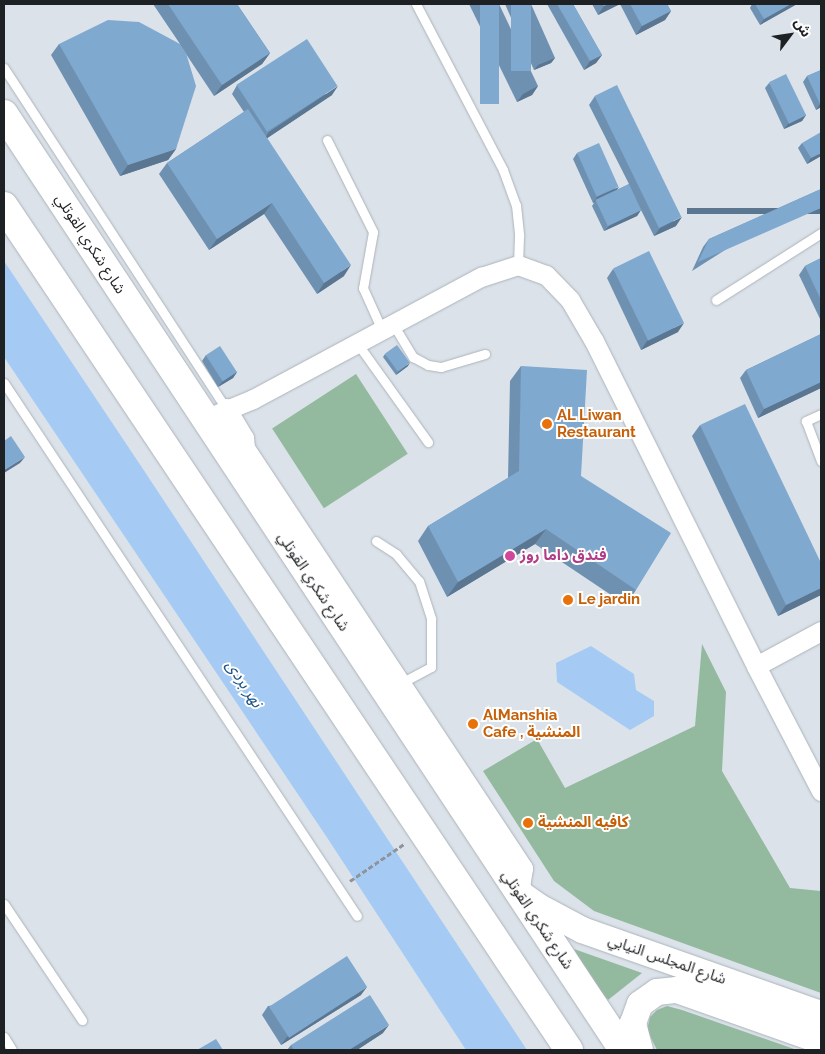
<!DOCTYPE html>
<html>
<head>
<meta charset="utf-8">
<style>
	body { margin:0 }
	#map { position:relative; width:825px; height:1054px; overflow:hidden; background:#dbe2e9; font-family:Raleway,"Noto Sans Arabic",sans-serif }
	div>[style] { position:absolute }
	.green>* { inset:0; background:#93b99f; transform-origin:0 0 }
	.water>* { inset:0; background:#a5cbf4 }
	.path>* { height:3px; margin-top:-1.5px; transform-origin:0; background:repeating-linear-gradient(90deg,#8f9499 0 5px,transparent 0 7.5px) }
	.roads { filter:drop-shadow(0 0 1px #acb3ba) drop-shadow(0 0 1px #acb3ba) }
	.lane>* { height:9px; margin:-4.5px; padding:0 4.5px; transform-origin:4.5px; border-radius:4.5px; background:#fff }
	.street>* { height:19px; margin:-9.5px; padding:0 9.5px; transform-origin:9.5px; border-radius:9.5px; background:#fff }
	.secondary>* { height:26px; margin:-13px; padding:0 13px; transform-origin:13px; border-radius:13px; background:#fff }
	.highway>* { height:28px; margin:-14px; padding:0 14px; transform-origin:14px; border-radius:14px; background:#fff }
	.wall>* { inset:0; background:#6e91b2 }
	.shaded-wall>* { inset:0; background:#5a7691; transform-origin:0 0 }
	.building>* { inset:0; background:#80a9cf; transform-origin:0 0 }
	.dots>* { width:14px; height:14px; translate:-50% -50%; box-sizing:border-box; border:2px solid #fff; border-radius:50% }
	span { translate:-50% -50%; white-space:nowrap; text-align:center; line-height:1.15; -webkit-text-stroke:4px #fff; paint-order:stroke }
	.street-label { font-size:15px; color:#1e2123 }
	.food-label { font-size:15px; color:#c56008; font-weight:700 }
	.left { translate:0 -50%; text-align:left }
	.hotel-label { font-size:15px; color:#b23c85; font-weight:700 }
	.water-label { font-size:16px; color:#1d5385; font-style:italic }
	.frame { position:absolute; inset:0; border:5px solid #1e2123; pointer-events:none }
	.north { position:absolute; left:765px; top:10px; width:50px; height:50px; -webkit-text-stroke:4px #fff; paint-order:stroke; rotate:59deg; font-size:14px; font-weight:700; line-height:20px; text-align:center; color:#1e2123 }
	.north::after { content:''; display:block; margin:auto; width:18px; height:22px; background:#1e2123; clip-path:polygon(50% 0,100% 100%,50% 72%,0 100%) }
</style>
</head>
<body>
<div id="map">
	<div class="green">
		<div style="left:356px;top:374px;width:95px;height:100px;rotate:57deg"></div>
		<div style="clip-path:polygon(702px 644px,726px 692px,722px 771px,790px 888px,821px 891px,821px 993px,594px 911px,554px 881px,483px 771px,537px 739px,565px 788px,695px 726px)"></div>
		<div style="clip-path:polygon(574px 949px,642px 973px,608px 1000px,589px 977px)"></div>
		<div style="clip-path:polygon(667px 1006px,682px 1010px,797px 1050px,657px 1050px,647px 1030px,650px 1017px,657px 1010px)"></div>
	</div>
	<div class="water">
		<div style="clip-path:polygon(4px 261px,139px 463px,527px 1050px,466px 1050px,326px 836px,4px 357px)"></div>
		<div style="clip-path:polygon(591px 646px,634px 674px,636px 690px,654px 701px,654px 716px,630px 730px,557px 682px,556px 663px)"></div>
	</div>
	<div class="path">
		<div style="left:350px;top:881px;width:65px;rotate:-34.4deg"></div>
	</div>
	<div class="roads">
		<div class="lane">
			<div style="left:416px;top:4px;width:187px;rotate:62.3deg"></div>
			<div style="left:503px;top:170px;width:37px;rotate:70deg"></div>
			<div style="left:516px;top:205px;width:31px;rotate:84deg"></div>
			<div style="left:519px;top:236px;width:29px;rotate:92deg"></div>
			<div style="left:4px;top:68px;width:406px;rotate:56.9deg"></div>
			<div style="left:327px;top:140px;width:103px;rotate:63.4deg"></div>
			<div style="left:373px;top:232px;width:57px;rotate:100.1deg"></div>
			<div style="left:363px;top:288px;width:46px;rotate:65.7deg"></div>
			<div style="left:716px;top:300px;width:125px;rotate:-32.5deg"></div>
			<div style="left:393px;top:324px;width:39px;rotate:59deg"></div>
			<div style="left:413px;top:357px;width:17px;rotate:28deg"></div>
			<div style="left:428px;top:365px;width:13px;rotate:9deg"></div>
			<div style="left:441px;top:367px;width:46px;rotate:-16.5deg"></div>
			<div style="left:357px;top:343px;width:122px;rotate:54.4deg"></div>
			<div style="left:4px;top:383px;width:639px;rotate:56.48deg"></div>
			<div style="left:821px;top:414px;width:17px;rotate:155deg"></div>
			<div style="left:806px;top:421px;width:43px;rotate:69.4deg"></div>
			<div style="left:376px;top:541px;width:24px;rotate:33deg"></div>
			<div style="left:396px;top:554px;width:35px;rotate:50deg"></div>
			<div style="left:419px;top:581px;width:40px;rotate:72deg"></div>
			<div style="left:431px;top:619px;width:48px;rotate:90deg"></div>
			<div style="left:431px;top:667px;width:34px;rotate:152deg"></div>
			<div style="left:4px;top:904px;width:140px;rotate:56.1deg"></div>
			<div style="left:4px;top:1037px;width:15px;rotate:58deg"></div>
		</div>
		<div class="street">
			<div style="left:226px;top:408px;width:35px;rotate:59deg"></div>
			<div style="left:244px;top:438px;width:10px;rotate:84deg"></div>
			<div style="left:245px;top:448px;width:504px;rotate:56.5deg"></div>
			<div style="left:523px;top:868px;width:25px;rotate:99deg"></div>
			<div style="left:205px;top:419px;width:52px;rotate:-22.6deg"></div>
			<div style="left:253px;top:399px;width:259px;rotate:-28.2deg"></div>
			<div style="left:481px;top:277px;width:39px;rotate:-18deg"></div>
			<div style="left:518px;top:265px;width:30px;rotate:20deg"></div>
			<div style="left:546px;top:275px;width:35px;rotate:46deg"></div>
			<div style="left:570px;top:300px;width:48px;rotate:59.7deg"></div>
			<div style="left:594px;top:341px;width:363px;rotate:63.5deg"></div>
			<div style="left:756px;top:666px;width:141px;rotate:62.5deg"></div>
			<div style="left:756px;top:666px;width:74px;rotate:-28.3deg"></div>
		</div>
		<div class="secondary">
			<div style="left:519px;top:893px;width:24px;rotate:35deg"></div>
			<div style="left:539px;top:907px;width:49px;rotate:28.1deg"></div>
			<div style="left:582px;top:930px;width:253px;rotate:19.4deg"></div>
			<div style="left:640px;top:1050px;width:28px;rotate:-105deg"></div>
			<div style="left:633px;top:1023px;width:20px;rotate:-70deg"></div>
			<div style="left:640px;top:1004px;width:21px;rotate:-35deg"></div>
			<div style="left:657px;top:992px;width:20px;rotate:-6deg"></div>
			<div style="left:677px;top:990px;width:153px;rotate:19.5deg"></div>
		</div>
		<div class="highway">
			<div style="left:4px;top:114px;width:1122px;rotate:56.52deg"></div>
			<div style="left:4px;top:206px;width:1016px;rotate:56.2deg"></div>
		</div>
	</div>
	<div class="wall">
		<div style="clip-path:polygon(153px 4px,237px 4px,270px 53px,262px 64px,214px 96px,186px 54px,176px 149px,168px 160px,120px 176px,51px 55px,59px 44px,180px 44px)"></div>
		<div style="clip-path:polygon(469px 4px,499px 4px,538px 86px,532px 95px,517px 102px)"></div>
		<div style="clip-path:polygon(505px 4px,531px 4px,555px 58px,551px 63px,534px 70px)"></div>
		<div style="clip-path:polygon(547px 4px,573px 4px,602px 55px,596px 63px,584px 70px)"></div>
		<div style="clip-path:polygon(592px 4px,667px 4px,671px 11px,665px 20px,636px 35px,620px 4px,598px 15px)"></div>
		<div style="clip-path:polygon(752px 4px,797px 4px,760px 25px,750px 8px)"></div>
		<div style="clip-path:polygon(821px 70px,821px 107px,816px 110px,803px 82px,807px 76px)"></div>
		<div style="clip-path:polygon(769px 83px,806px 115px,802px 121px,784px 129px,765px 88px)"></div>
		<div style="clip-path:polygon(237px 85px,332px 95px,267px 138px,344px 276px,317px 294px,264px 214px,209px 250px,159px 174px,167px 163px,244px 112px,232px 94px)"></div>
		<div style="clip-path:polygon(595px 96px,676px 226px,654px 236px,635px 198px,641px 210px,637px 216px,604px 231px,592px 206px,594px 203px,593px 203px,573px 159px,577px 153px,617px 190px,629px 184px,589px 105px)"></div>
		<div style="clip-path:polygon(802px 143px,821px 156px,807px 164px,798px 148px)"></div>
		<div style="clip-path:polygon(821px 189px,692px 271px,703px 247px,709px 239px)"></div>
		<div style="clip-path:polygon(821px 258px,821px 321px,799px 275px,805px 266px)"></div>
		<div style="clip-path:polygon(613px 269px,678px 332px,641px 350px,607px 278px)"></div>
		<div style="clip-path:polygon(821px 334px,821px 388px,758px 418px,740px 378px,746px 370px)"></div>
		<div style="clip-path:polygon(385px 354px,408px 366px,396px 375px,383px 357px)"></div>
		<div style="clip-path:polygon(206px 355px,237px 372px,233px 378px,218px 387px,202px 361px)"></div>
		<div style="clip-path:polygon(521px 366px,581px 476px,636px 590px,626px 605px,535px 544px,447px 597px,418px 541px,428px 526px,508px 478px,510px 381px)"></div>
		<div style="clip-path:polygon(700px 425px,821px 563px,821px 595px,778px 616px,692px 436px)"></div>
		<div style="clip-path:polygon(361px 995px,281px 1045px,262px 1015px,268px 1006px)"></div>
		<div style="clip-path:polygon(383px 1033px,357px 1050px,287px 1050px,291px 1045px)"></div>
	</div>
	<div class="shaded-wall">
		<div style="clip-path:polygon(609px 4px,620px 4px,598px 15px,604px 6px)"></div>
		<div style="clip-path:polygon(791px 4px,797px 4px,760px 25px,764px 19px)"></div>
		<div style="clip-path:polygon(671px 11px,665px 20px,636px 35px,642px 26px)"></div>
		<div style="clip-path:polygon(270px 53px,262px 64px,214px 96px,222px 85px)"></div>
		<div style="clip-path:polygon(602px 55px,596px 63px,584px 70px,590px 61px)"></div>
		<div style="clip-path:polygon(555px 58px,551px 63px,534px 70px,538px 65px)"></div>
		<div style="clip-path:polygon(338px 86px,332px 95px,263px 141px,269px 132px)"></div>
		<div style="clip-path:polygon(538px 86px,532px 95px,517px 102px,523px 94px)"></div>
		<div style="clip-path:polygon(821px 103px,821px 107px,816px 110px,820px 104px)"></div>
		<div style="clip-path:polygon(806px 115px,802px 121px,784px 129px,789px 123px)"></div>
		<div style="clip-path:polygon(176px 149px,168px 160px,120px 176px,128px 165px)"></div>
		<div style="clip-path:polygon(821px 153px,821px 156px,807px 164px,811px 158px)"></div>
		<div style="clip-path:polygon(619px 187px,615px 193px,596px 200px,593px 203px,597px 197px)"></div>
		<div style="clip-path:polygon(272px 203px,264px 214px,209px 250px,217px 239px)"></div>
		<div style="left:821px;top:208px;width:6px;height:134px;rotate:90deg"></div>
		<div style="clip-path:polygon(641px 210px,637px 216px,604px 231px,609px 226px)"></div>
		<div style="clip-path:polygon(682px 217px,676px 226px,654px 236px,660px 228px)"></div>
		<div style="clip-path:polygon(351px 265px,344px 276px,317px 294px,324px 283px)"></div>
		<div style="clip-path:polygon(684px 323px,678px 332px,641px 350px,647px 341px)"></div>
		<div style="clip-path:polygon(410px 363px,408px 366px,396px 375px,398px 372px)"></div>
		<div style="clip-path:polygon(237px 372px,233px 378px,218px 387px,222px 382px)"></div>
		<div style="clip-path:polygon(821px 382px,821px 388px,758px 418px,764px 409px)"></div>
		<div style="clip-path:polygon(25px 457px,20px 463px,4px 473px,4px 470px)"></div>
		<div style="clip-path:polygon(546px 529px,535px 544px,447px 597px,458px 582px)"></div>
		<div style="clip-path:polygon(821px 588px,821px 595px,778px 616px,786px 605px)"></div>
		<div style="clip-path:polygon(367px 987px,361px 995px,281px 1045px,287px 1037px)"></div>
		<div style="clip-path:polygon(389px 1025px,383px 1033px,357px 1050px,349px 1050px)"></div>
	</div>
	<div class="building">
		<div style="clip-path:polygon(168px 4px,237px 4px,270px 53px,222px 85px)"></div>
		<div style="left:480px;top:4px;width:19px;height:100px"></div>
		<div style="left:511px;top:4px;width:20px;height:67px"></div>
		<div style="clip-path:polygon(557px 4px,573px 4px,602px 55px,590px 61px)"></div>
		<div style="clip-path:polygon(602px 4px,609px 4px,604px 6px)"></div>
		<div style="clip-path:polygon(630px 4px,667px 4px,671px 11px,642px 26px)"></div>
		<div style="clip-path:polygon(755px 4px,791px 4px,764px 19px)"></div>
		<div style="clip-path:polygon(108px 20px,139px 22px,180px 44px,186px 53px,196px 86px,176px 149px,128px 165px,59px 44px)"></div>
		<div style="left:307px;top:39px;width:56px;height:84px;rotate:57deg"></div>
		<div style="clip-path:polygon(821px 70px,821px 103px,820px 104px,807px 76px)"></div>
		<div style="left:786px;top:74px;width:46px;height:19px;rotate:64deg"></div>
		<div style="left:617px;top:85px;width:147px;height:25px;rotate:64deg"></div>
		<div style="clip-path:polygon(248px 109px,351px 265px,324px 283px,272px 203px,217px 239px,167px 163px)"></div>
		<div style="clip-path:polygon(821px 132px,821px 153px,811px 158px,802px 143px)"></div>
		<div style="left:599px;top:143px;width:48px;height:24px;rotate:66deg"></div>
		<div style="left:629px;top:184px;width:29px;height:37px;rotate:65deg"></div>
		<div style="clip-path:polygon(821px 189px,821px 208px,698px 262px,709px 239px)"></div>
		<div style="left:649px;top:251px;width:80px;height:40px;rotate:64deg"></div>
		<div style="clip-path:polygon(821px 258px,821px 300px,805px 266px)"></div>
		<div style="clip-path:polygon(821px 334px,821px 382px,764px 409px,746px 370px)"></div>
		<div style="left:397px;top:345px;width:22px;height:15px;rotate:54deg"></div>
		<div style="left:220px;top:346px;width:31px;height:17px;rotate:57deg"></div>
		<div style="clip-path:polygon(521px 366px,587px 370px,581px 476px,671px 533px,636px 590px,546px 529px,458px 582px,428px 526px,519px 471px)"></div>
		<div style="clip-path:polygon(745px 404px,821px 563px,821px 588px,786px 605px,700px 425px)"></div>
		<div style="clip-path:polygon(11px 436px,25px 457px,4px 470px,4px 441px)"></div>
		<div style="left:347px;top:956px;width:37px;height:93px;rotate:57deg"></div>
		<div style="clip-path:polygon(370px 995px,389px 1025px,349px 1050px,294px 1050px,291px 1045px)"></div>
		<div style="clip-path:polygon(216px 1039px,223px 1050px,197px 1050px)"></div>
	</div>
	<div class="dots">
		<div style="left:547px;top:424px;background:#e8710a"></div>
		<div style="left:510px;top:556px;background:#d1479c"></div>
		<div style="left:568px;top:600px;background:#e8710a"></div>
		<div style="left:473px;top:724px;background:#e8710a"></div>
		<div style="left:528px;top:823px;background:#e8710a"></div>
	</div>
	<div class="street-label">
		<span style="left:90px;top:244px;rotate:57deg">شارع شكري القوتلي</span>
		<span style="left:313px;top:582px;rotate:56deg">شارع شكري القوتلي</span>
		<span style="left:537px;top:920px;rotate:56deg">شارع شكري القوتلي</span>
		<span style="left:667px;top:960px;rotate:19deg">شارع المجلس النيابي</span>
	</div>
	<div class="food-label">
		<span class="left" style="left:557px;top:424px">AL Liwan<br>Restaurant</span>
		<span class="left" style="left:578px;top:600px">Le jardin</span>
		<span class="left" style="left:483px;top:724px">AlManshia<br>Cafe , المنشية</span>
		<span class="left" style="left:538px;top:823px">كافيه المنشية</span>
	</div>
	<div class="hotel-label">
		<span class="left" style="left:520px;top:556px">فندق داما روز</span>
	</div>
	<div class="water-label">
		<span style="left:244px;top:684px;rotate:57deg">نهر بردى</span>
	</div>
	<div class="frame"></div>
	<div class="north">ش</div>
</div>
</body>
</html>
